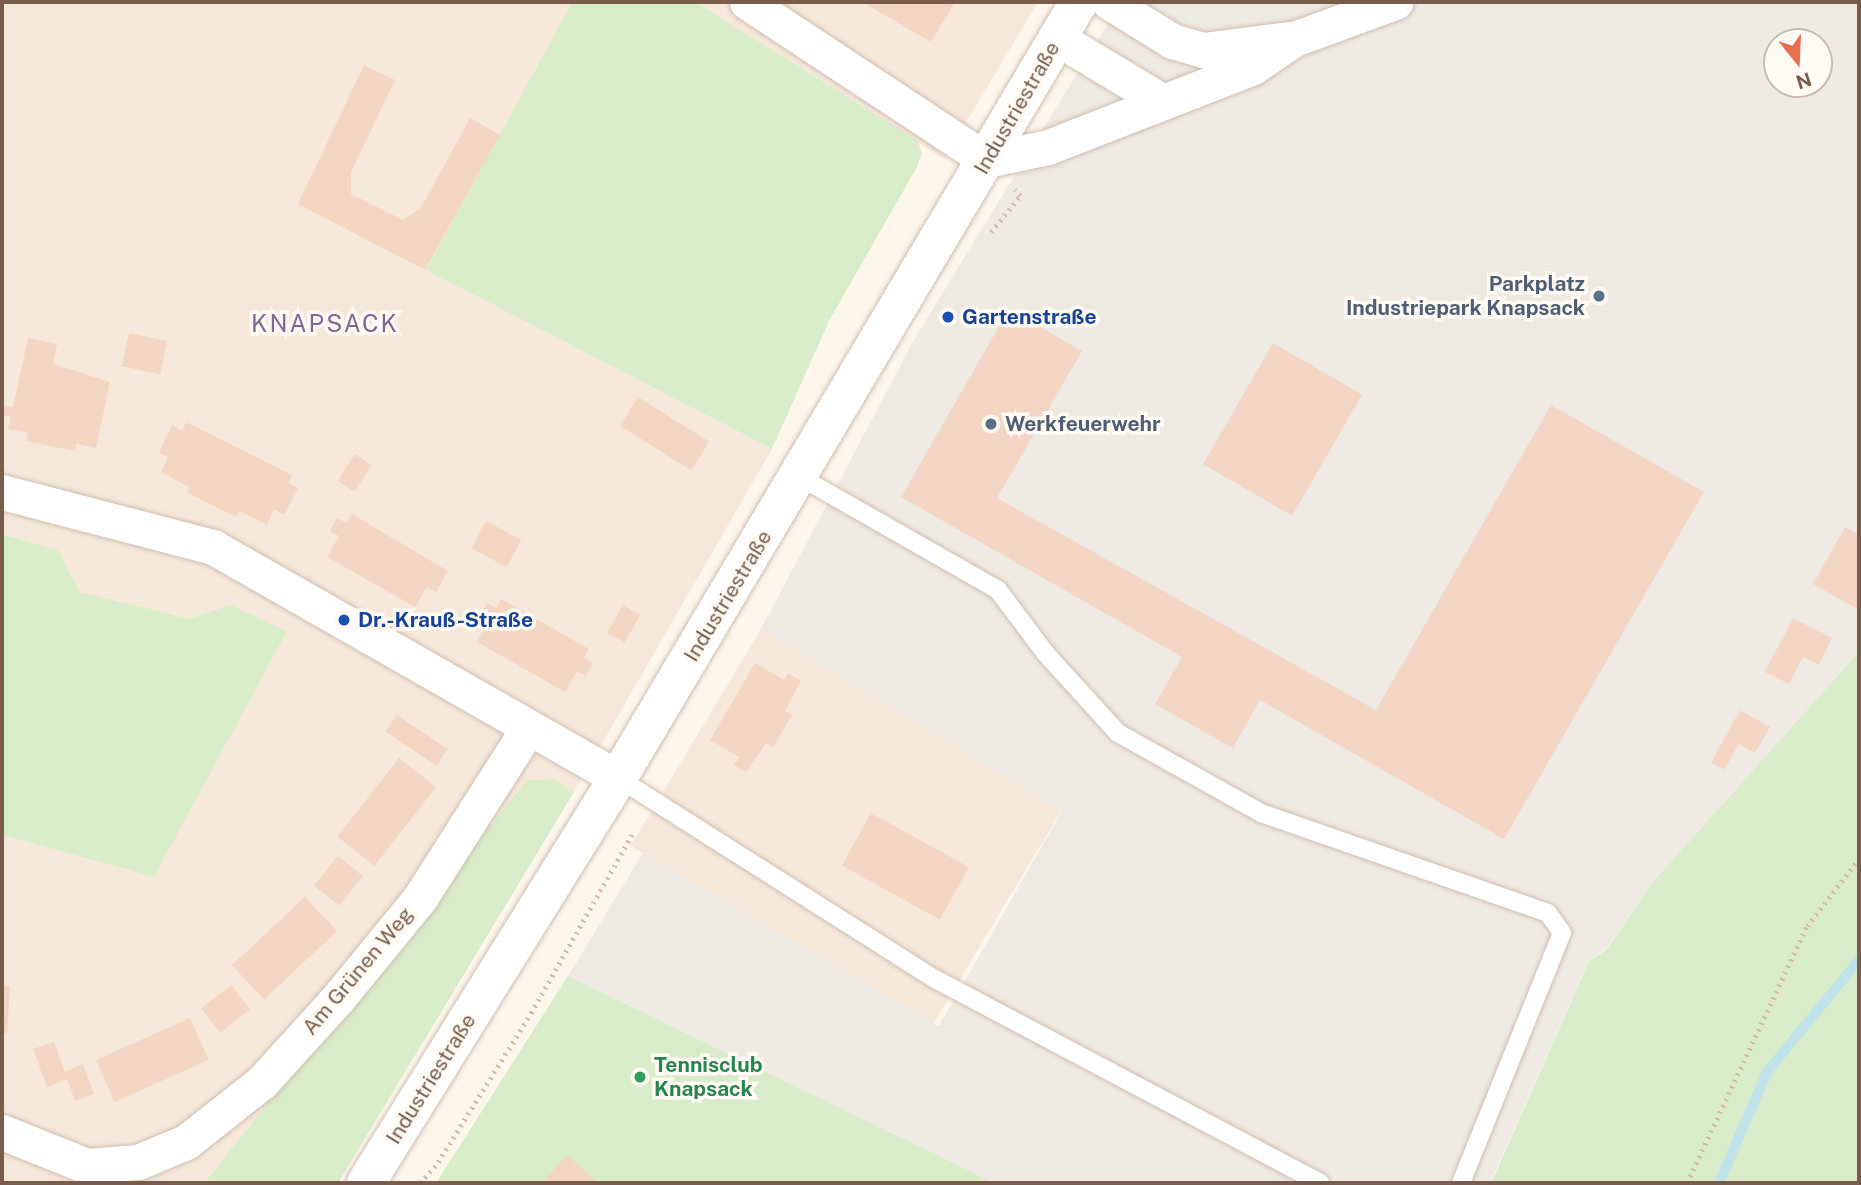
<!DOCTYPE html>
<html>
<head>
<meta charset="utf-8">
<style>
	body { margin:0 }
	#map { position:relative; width:1861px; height:1185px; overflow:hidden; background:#fdf6ec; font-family:"Public Sans",sans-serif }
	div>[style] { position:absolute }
	.residential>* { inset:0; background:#f5e8da; transform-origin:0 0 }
	.industrial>* { inset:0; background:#efe9e4 }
	.green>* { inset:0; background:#d8ecc9 }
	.stream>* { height:10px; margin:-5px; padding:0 5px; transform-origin:5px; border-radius:5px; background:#bfe3e8 }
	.building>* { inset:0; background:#f3d5c3; transform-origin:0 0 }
	.path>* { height:4.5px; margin-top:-2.25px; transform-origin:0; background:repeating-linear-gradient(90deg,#d9b8a5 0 2px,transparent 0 7px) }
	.roads { filter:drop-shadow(0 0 2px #d1beb0) drop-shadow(0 0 2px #d1beb0) }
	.service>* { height:18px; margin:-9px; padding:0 9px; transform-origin:9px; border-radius:9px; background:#fff }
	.minor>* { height:35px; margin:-17.5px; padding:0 17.5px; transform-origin:17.5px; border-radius:17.5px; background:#fff }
	.secondary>* { height:38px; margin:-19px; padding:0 19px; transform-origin:19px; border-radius:19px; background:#fff }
	.dots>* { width:19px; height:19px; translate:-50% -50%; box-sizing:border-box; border:4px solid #fffaf3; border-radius:50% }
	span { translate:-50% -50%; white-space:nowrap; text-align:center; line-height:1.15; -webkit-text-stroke:7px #fffaf3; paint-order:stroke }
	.street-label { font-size:21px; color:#7a5c4d }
	.service-label { font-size:21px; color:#4e5e75; font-weight:700 }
	.right { translate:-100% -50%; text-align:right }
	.left { translate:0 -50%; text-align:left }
	.transit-label { font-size:21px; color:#164399; font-weight:700 }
	.leisure-label { font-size:21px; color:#27864d; font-weight:700 }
	.quarter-label { font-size:24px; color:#846695; letter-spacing:2px }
	.frame { position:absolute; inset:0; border:4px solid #7a5c4d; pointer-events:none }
	.north { position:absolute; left:1763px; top:28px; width:70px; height:70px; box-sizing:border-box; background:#fffaf3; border:2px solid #cabbb1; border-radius:50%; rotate:162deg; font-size:19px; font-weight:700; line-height:28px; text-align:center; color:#7a5c4d }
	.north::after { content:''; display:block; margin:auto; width:24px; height:32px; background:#e76f51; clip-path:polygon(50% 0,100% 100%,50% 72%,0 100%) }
</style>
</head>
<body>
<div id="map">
	<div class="residential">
		<div style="clip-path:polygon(2px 2px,572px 2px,426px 270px,772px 449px,574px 792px,554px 779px,203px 1183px,2px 1183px,2px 835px,154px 877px,186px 620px,80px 592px,58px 550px,2px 534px)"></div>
		<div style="clip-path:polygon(695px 2px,1038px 2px,944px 159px)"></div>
		<div style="left:761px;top:629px;width:351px;height:253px;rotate:31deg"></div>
	</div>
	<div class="industrial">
		<div style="clip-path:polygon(evenodd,1121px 2px,1859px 2px,1859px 652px,1651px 884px,1607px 948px,1589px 960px,1490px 1183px,995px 1183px,568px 976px,643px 853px,939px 1026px,1062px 811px,761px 629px,915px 338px,1121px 2px,1777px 42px,1819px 42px,1819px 84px,1777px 84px,1777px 42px)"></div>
	</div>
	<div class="green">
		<div style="clip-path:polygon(572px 2px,695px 2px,918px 141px,922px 153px,917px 167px,829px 321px,772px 449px,426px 270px)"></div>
		<div style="clip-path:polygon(2px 534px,58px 550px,80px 592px,189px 619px,230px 605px,287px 631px,154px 877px,2px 835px)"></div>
		<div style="clip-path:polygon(1859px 652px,1859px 1183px,1491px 1183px,1589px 961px,1607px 949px,1651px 884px)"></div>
		<div style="clip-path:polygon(554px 779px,574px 792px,338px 1183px,204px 1183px,527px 780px)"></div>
		<div style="clip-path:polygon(568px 976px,995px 1183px,436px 1183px)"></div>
	</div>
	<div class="stream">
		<div style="left:1719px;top:1183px;width:121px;rotate:-66.6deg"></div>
		<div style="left:1767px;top:1072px;width:145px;rotate:-50.6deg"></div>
	</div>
	<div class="building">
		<div style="clip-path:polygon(862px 2px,955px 2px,931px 42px)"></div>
		<div style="clip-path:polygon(364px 65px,395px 80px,351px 172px,351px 194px,403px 220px,421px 208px,470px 118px,500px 135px,425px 270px,298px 204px)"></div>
		<div style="clip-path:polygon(1009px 309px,1082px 351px,997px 498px,1376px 710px,1551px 405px,1704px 492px,1504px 839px,1260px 700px,1233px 748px,1155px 704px,1182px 657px,901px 497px)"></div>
		<div style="left:129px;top:333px;width:39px;height:34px;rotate:12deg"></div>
		<div style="clip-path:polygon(28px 338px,57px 344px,53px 364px,110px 382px,96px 448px,76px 444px,75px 451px,26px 441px,28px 433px,8px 429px,11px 417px,3px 415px,5px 406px,13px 407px)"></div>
		<div style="left:1273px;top:343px;width:103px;height:140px;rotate:30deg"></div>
		<div style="left:638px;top:397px;width:84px;height:34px;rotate:32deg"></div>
		<div style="clip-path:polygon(186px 422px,292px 475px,288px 483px,298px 488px,284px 515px,274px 509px,267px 525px,239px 511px,236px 517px,186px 492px,189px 487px,161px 472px,168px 457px,159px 453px,172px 425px,182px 431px)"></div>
		<div style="left:355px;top:454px;width:20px;height:32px;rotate:33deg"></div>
		<div style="clip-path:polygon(352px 514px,448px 571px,436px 592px,427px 587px,415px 607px,327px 557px,339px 536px,330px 531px,337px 518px,346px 523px)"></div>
		<div style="left:486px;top:521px;width:40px;height:31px;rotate:28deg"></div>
		<div style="clip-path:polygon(1845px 527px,1859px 535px,1859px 610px,1813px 584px)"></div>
		<div style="clip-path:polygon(501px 599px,589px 649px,584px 658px,593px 663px,586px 676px,577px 671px,565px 692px,477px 642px,489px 621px,480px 616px,487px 603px,496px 608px)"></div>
		<div style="left:623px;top:605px;width:20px;height:32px;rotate:30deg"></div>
		<div style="clip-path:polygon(1793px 618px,1832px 638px,1819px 665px,1803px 657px,1789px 684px,1765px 672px)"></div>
		<div style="clip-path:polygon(755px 663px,784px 680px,788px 673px,801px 681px,785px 711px,792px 715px,773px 748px,766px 743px,746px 772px,734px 765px,739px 757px,710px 740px)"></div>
		<div style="clip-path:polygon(1740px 710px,1770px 727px,1755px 753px,1739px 744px,1724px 770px,1711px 763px)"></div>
		<div style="left:397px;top:715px;width:61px;height:20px;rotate:34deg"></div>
		<div style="left:399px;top:758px;width:47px;height:100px;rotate:38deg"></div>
		<div style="left:871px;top:813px;width:112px;height:60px;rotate:29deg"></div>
		<div style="left:338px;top:856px;width:32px;height:38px;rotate:39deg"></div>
		<div style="left:305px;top:897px;width:47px;height:100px;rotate:47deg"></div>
		<div style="left:231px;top:985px;width:31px;height:38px;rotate:52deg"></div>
		<div style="clip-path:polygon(2px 986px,10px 987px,7px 1033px,2px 1033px)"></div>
		<div style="left:190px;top:1018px;width:46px;height:103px;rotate:66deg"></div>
		<div style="clip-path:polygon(54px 1042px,65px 1072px,83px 1064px,94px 1094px,75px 1101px,67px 1079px,47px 1087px,33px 1049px)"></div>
		<div style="clip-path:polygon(567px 1155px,598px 1183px,542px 1183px)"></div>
	</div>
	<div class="path">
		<div style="left:991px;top:232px;width:46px;rotate:-51.1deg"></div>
		<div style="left:1020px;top:196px;width:8px;rotate:-130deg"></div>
		<div style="left:420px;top:1183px;width:28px;rotate:-49deg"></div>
		<div style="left:438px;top:1162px;width:176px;rotate:-58deg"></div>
		<div style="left:531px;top:1013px;width:209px;rotate:-60.5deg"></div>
		<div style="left:1687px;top:1183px;width:284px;rotate:-65deg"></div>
		<div style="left:1807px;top:926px;width:85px;rotate:-52.2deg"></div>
	</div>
	<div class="roads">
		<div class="service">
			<div style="left:800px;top:477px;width:228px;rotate:29.7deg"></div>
			<div style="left:998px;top:590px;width:80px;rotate:53.1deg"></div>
			<div style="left:1046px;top:654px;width:107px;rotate:47.7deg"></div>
			<div style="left:1118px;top:733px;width:164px;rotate:29.2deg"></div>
			<div style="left:1261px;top:813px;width:304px;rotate:19.2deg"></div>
			<div style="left:1548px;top:913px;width:24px;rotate:55deg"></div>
			<div style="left:1562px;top:933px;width:270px;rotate:112deg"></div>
			<div style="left:618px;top:778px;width:375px;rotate:32.4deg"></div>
			<div style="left:935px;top:979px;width:436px;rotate:27.9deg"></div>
		</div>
		<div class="minor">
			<div style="left:747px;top:2px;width:287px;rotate:33.4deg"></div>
			<div style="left:987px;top:160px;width:62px;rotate:-12deg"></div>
			<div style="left:1048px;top:147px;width:220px;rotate:-21.3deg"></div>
			<div style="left:1253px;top:67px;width:50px;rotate:-34.3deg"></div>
			<div style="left:1294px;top:39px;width:108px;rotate:-20.1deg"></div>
			<div style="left:1109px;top:2px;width:74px;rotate:31.8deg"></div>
			<div style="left:1172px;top:41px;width:32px;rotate:16deg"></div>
			<div style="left:1203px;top:50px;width:88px;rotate:-7.2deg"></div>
			<div style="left:1057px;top:38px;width:124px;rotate:31.1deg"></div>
			<div style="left:2px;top:492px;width:218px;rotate:14.6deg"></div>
			<div style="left:213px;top:547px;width:466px;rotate:29.7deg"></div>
			<div style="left:2px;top:1132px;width:92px;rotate:21.8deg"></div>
			<div style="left:87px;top:1166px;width:51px;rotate:-4.5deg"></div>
			<div style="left:138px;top:1162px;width:52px;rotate:-22.6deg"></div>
			<div style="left:186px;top:1142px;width:97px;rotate:-38.3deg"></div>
			<div style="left:262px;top:1082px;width:115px;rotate:-47.8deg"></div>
			<div style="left:339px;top:997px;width:128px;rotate:-50.7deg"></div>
			<div style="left:420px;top:898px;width:199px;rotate:-57.5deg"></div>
		</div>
		<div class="secondary">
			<div style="left:366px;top:1183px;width:477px;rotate:-58.1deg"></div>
			<div style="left:618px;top:778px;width:903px;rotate:-59.29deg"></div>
		</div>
	</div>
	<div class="dots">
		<div style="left:1599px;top:296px;background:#5c6f8a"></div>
		<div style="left:948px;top:317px;background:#1a4fb4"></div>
		<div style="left:991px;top:424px;background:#5c6f8a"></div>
		<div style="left:344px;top:620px;background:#1a4fb4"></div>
		<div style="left:640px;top:1077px;background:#2e9e5b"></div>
	</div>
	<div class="street-label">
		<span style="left:1017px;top:108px;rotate:-60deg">Industriestraße</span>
		<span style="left:728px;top:596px;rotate:-59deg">Industriestraße</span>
		<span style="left:358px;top:971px;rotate:-50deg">Am Grünen Weg</span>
		<span style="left:431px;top:1079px;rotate:-58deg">Industriestraße</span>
	</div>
	<div class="service-label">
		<span class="right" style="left:1585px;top:296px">Parkplatz<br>Industriepark Knapsack</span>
		<span class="left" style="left:1005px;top:424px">Werkfeuerwehr</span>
	</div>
	<div class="transit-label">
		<span class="left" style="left:962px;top:317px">Gartenstraße</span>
		<span class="left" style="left:358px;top:620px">Dr.-Krauß-Straße</span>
	</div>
	<div class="leisure-label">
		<span class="left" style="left:654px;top:1077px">Tennisclub<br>Knapsack</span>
	</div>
	<div class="quarter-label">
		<span style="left:325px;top:324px">KNAPSACK</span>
	</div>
	<div class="frame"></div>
	<div class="north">N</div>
</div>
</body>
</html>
